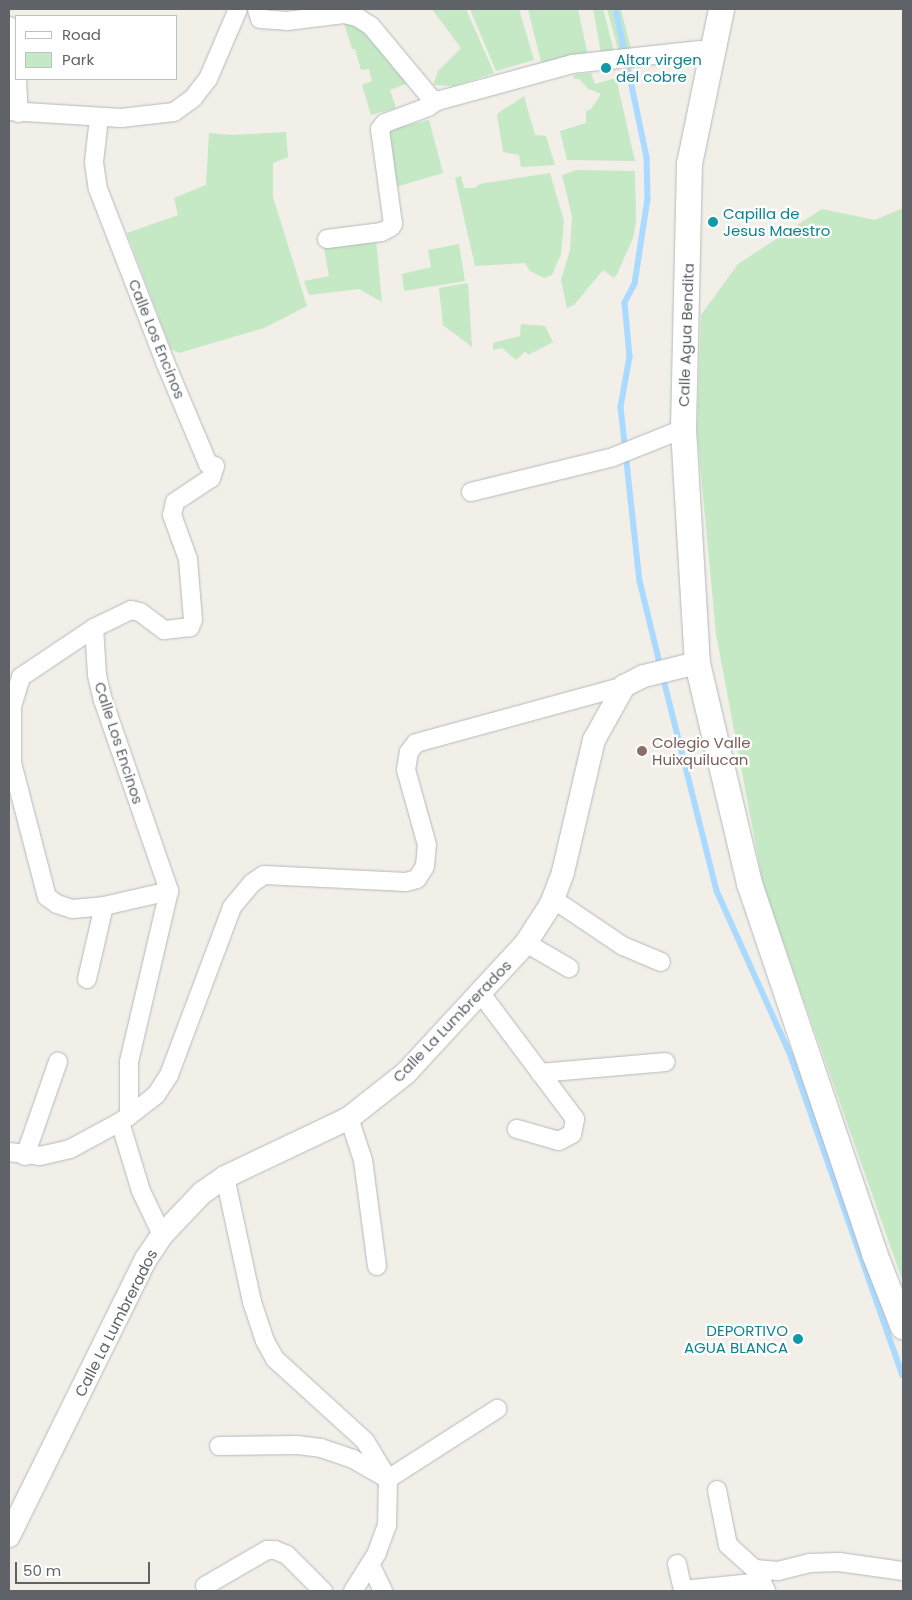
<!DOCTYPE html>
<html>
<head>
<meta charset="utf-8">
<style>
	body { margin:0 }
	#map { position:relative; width:912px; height:1600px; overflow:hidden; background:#f1efe8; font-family:Poppins,sans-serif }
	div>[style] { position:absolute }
	.green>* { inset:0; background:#c5e8c5 }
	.stream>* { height:5.5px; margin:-2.75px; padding:0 2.75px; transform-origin:2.75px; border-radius:2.75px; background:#aadaff }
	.roads { filter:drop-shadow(0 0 1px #b5b8bc) drop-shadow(0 0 1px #b5b8bc) }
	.minor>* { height:18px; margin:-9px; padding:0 9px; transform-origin:9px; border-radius:9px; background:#fff }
	.tertiary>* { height:22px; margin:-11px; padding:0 11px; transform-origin:11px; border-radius:11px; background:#fff }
	.secondary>* { height:25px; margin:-12.5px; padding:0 12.5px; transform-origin:12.5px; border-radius:12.5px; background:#fff }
	.dots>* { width:14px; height:14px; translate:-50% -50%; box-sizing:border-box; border:2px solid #fff; border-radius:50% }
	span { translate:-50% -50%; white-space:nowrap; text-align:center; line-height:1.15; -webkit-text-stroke:4.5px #fff; paint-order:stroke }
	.culture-label { font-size:15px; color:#0d838f }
	.left { translate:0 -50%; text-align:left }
	.right { translate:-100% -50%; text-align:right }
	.street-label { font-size:15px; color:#5f6368 }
	.education-label { font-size:15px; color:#785e54 }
	.frame { position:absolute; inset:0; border:10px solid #5f6368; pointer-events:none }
	.legend { position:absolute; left:15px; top:15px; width:162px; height:65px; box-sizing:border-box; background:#fff; border:1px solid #bfc1c3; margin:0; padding:6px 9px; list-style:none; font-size:15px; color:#5f6368 }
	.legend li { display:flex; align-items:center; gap:10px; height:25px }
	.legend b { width:25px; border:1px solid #bfc1c3 }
	.scale { position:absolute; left:15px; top:1562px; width:135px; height:22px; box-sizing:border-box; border:2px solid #5f6368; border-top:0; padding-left:6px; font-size:15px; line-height:18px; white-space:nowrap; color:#5f6368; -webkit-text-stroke:4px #fff; paint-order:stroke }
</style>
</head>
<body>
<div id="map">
	<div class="green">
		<div style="clip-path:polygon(432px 9px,466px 9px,494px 73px,454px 86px,433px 85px,438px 71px,461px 48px)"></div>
		<div style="clip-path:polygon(470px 9px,519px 9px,534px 60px,496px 71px)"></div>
		<div style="clip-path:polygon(528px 9px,578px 9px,588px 56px,541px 62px)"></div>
		<div style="clip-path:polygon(593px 9px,603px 9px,614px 51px,601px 53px)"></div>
		<div style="clip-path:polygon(607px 9px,621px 9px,631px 49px,619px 53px)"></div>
		<div style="clip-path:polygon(350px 22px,362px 27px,408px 83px,390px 90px,396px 108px,371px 115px,362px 85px,372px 81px,369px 69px,361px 70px,355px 49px,352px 49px,344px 23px)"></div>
		<div style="clip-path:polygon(591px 73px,595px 84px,616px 78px,635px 161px,567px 160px,560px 131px,586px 123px,586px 111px,591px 109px,601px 94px,587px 88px,579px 79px,574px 79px,573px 75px)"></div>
		<div style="clip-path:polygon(524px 96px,535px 135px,546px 136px,555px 165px,521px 167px,519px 155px,503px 152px,497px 114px)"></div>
		<div style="clip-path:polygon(429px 120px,443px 173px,392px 188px,388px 130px)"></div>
		<div style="clip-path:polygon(286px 132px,288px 157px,273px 163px,273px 197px,307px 306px,264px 328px,179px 353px,171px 349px,127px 233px,178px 215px,174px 198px,206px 185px,209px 133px,232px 135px)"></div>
		<div style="clip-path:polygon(576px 170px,635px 171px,636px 221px,633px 238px,617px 274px,614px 278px,603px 270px,574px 305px,567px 308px,561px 280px,570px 250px,572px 216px,562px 175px)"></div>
		<div style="clip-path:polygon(550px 173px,564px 221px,561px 254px,552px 275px,544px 278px,530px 271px,525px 263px,475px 266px,455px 178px,461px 176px,464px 188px,475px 188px,480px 184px)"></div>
		<div style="clip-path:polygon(903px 208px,903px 1282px,763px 884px,716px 634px,697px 431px,701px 315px,738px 264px,822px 209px,875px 220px)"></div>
		<div style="clip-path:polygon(376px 239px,382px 302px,359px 289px,309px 295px,304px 281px,329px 276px,323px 243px)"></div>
		<div style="clip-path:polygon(459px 244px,465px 281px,404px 291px,402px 274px,431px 267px,428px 250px)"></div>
		<div style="clip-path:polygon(468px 283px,472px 347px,443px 325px,439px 288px)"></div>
		<div style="clip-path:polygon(521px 324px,545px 326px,553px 342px,528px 355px,526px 351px,516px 360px,502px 348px,493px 350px,493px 343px,520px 336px)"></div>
	</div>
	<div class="stream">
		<div style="left:616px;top:9px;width:151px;rotate:78.2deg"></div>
		<div style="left:647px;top:157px;width:42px;rotate:88.6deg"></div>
		<div style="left:648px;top:199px;width:86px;rotate:98.7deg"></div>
		<div style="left:635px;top:284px;width:21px;rotate:118deg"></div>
		<div style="left:625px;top:303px;width:54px;rotate:84.7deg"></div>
		<div style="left:630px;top:357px;width:51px;rotate:100.2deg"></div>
		<div style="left:621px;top:407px;width:175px;rotate:83.8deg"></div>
		<div style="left:640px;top:581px;width:89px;rotate:76.3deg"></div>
		<div style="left:663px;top:676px;width:222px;rotate:75.9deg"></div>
		<div style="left:717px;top:891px;width:181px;rotate:65.8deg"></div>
		<div style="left:791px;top:1056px;width:338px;rotate:70.7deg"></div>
	</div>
	<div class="roads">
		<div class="minor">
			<div style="left:257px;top:9px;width:10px;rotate:73deg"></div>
			<div style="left:260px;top:19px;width:27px;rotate:4deg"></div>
			<div style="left:287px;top:21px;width:57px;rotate:-7deg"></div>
			<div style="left:344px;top:14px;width:13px;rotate:13deg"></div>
			<div style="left:357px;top:17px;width:17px;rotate:33deg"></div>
			<div style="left:371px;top:26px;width:92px;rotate:50.3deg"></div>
			<div style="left:430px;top:97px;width:8px;rotate:30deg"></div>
			<div style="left:437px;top:101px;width:140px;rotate:-15.3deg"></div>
			<div style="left:572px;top:64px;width:129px;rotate:-6.2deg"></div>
			<div style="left:9px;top:26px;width:45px;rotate:81deg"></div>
			<div style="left:17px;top:79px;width:34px;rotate:87deg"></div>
			<div style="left:9px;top:111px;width:112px;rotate:3.6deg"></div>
			<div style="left:121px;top:118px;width:53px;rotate:-6.5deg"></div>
			<div style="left:174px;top:112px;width:24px;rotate:-36deg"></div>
			<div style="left:193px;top:98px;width:24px;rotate:-52deg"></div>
			<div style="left:208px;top:79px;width:76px;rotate:-66.8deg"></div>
			<div style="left:99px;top:118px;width:44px;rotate:96.5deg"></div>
			<div style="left:94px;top:162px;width:27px;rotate:82deg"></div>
			<div style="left:98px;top:189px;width:186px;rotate:68.8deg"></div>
			<div style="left:165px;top:362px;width:111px;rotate:67.1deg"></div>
			<div style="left:208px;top:464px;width:7px;rotate:16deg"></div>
			<div style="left:215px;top:466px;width:13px;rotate:108deg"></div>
			<div style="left:211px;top:478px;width:43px;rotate:146.3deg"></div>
			<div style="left:175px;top:502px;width:13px;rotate:103deg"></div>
			<div style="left:172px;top:515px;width:47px;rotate:70deg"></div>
			<div style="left:188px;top:559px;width:61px;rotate:85.3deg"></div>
			<div style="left:193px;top:620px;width:8px;rotate:113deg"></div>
			<div style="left:190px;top:627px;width:26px;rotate:173deg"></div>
			<div style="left:164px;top:630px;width:30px;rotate:-143deg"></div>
			<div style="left:140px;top:612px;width:9px;rotate:-167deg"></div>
			<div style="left:131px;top:610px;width:41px;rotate:154.1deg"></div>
			<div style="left:94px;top:628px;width:47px;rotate:86.3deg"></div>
			<div style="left:97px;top:675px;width:26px;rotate:77deg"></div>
			<div style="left:103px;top:700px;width:202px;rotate:70.9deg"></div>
			<div style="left:169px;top:891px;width:176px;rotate:103.2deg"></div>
			<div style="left:129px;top:1062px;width:54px;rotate:90deg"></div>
			<div style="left:129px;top:1116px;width:11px;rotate:146deg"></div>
			<div style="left:120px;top:1122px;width:72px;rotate:73.1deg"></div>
			<div style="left:141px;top:1191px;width:49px;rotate:64.5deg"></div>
			<div style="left:327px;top:239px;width:55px;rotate:-7.3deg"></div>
			<div style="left:382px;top:232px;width:10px;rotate:-29deg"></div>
			<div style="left:391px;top:227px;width:4px;rotate:-56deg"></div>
			<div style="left:393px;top:224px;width:96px;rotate:-97.8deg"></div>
			<div style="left:380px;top:129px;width:8px;rotate:-50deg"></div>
			<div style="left:385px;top:123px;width:46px;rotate:-20.4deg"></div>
			<div style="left:428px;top:107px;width:11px;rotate:-34deg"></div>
			<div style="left:471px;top:492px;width:146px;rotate:-13.8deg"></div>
			<div style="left:613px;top:457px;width:75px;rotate:-21.8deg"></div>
			<div style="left:94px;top:628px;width:88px;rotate:146.1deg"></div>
			<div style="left:21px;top:677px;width:30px;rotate:107deg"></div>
			<div style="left:12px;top:706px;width:57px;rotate:90deg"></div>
			<div style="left:12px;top:763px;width:138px;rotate:75.4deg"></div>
			<div style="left:47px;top:897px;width:12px;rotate:35deg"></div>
			<div style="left:57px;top:904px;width:16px;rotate:18deg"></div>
			<div style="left:72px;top:909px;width:32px;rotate:-5deg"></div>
			<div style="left:104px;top:906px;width:67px;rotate:-13deg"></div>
			<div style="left:553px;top:899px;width:84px;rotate:33.9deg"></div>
			<div style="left:623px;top:946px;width:41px;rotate:22.8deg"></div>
			<div style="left:526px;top:943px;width:50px;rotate:30.2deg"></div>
			<div style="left:87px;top:979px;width:75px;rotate:-76.9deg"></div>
			<div style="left:479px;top:991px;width:160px;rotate:53.1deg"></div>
			<div style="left:575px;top:1119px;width:15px;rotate:101deg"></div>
			<div style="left:572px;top:1134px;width:15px;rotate:152deg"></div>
			<div style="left:559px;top:1141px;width:44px;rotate:-164.1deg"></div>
			<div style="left:540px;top:1073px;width:126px;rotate:-5deg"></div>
			<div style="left:129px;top:1116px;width:34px;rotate:-38deg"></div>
			<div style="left:156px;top:1095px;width:24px;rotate:-57deg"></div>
			<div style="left:169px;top:1075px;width:179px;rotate:-69.4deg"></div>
			<div style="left:232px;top:907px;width:31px;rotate:-50deg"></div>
			<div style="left:252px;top:883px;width:14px;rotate:-34deg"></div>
			<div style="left:264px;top:875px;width:142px;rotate:2.8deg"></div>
			<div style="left:406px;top:882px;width:11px;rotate:-15deg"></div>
			<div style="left:417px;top:879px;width:15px;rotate:-58deg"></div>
			<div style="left:425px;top:866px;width:21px;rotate:-85deg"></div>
			<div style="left:427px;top:845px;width:78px;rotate:-105.6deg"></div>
			<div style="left:406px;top:770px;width:18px;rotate:-81deg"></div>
			<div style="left:409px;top:752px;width:11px;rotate:-52deg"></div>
			<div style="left:416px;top:743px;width:216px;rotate:-15.3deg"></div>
			<div style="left:349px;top:1118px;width:44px;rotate:71.6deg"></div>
			<div style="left:363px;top:1160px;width:107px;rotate:82.5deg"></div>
			<div style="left:9px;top:1152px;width:31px;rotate:7deg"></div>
			<div style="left:40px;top:1156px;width:31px;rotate:-13deg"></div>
			<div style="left:70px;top:1149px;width:57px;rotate:-28.4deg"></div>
			<div style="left:25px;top:1156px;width:100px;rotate:-70.7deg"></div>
			<div style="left:225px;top:1177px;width:128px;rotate:77.8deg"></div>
			<div style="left:252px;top:1302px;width:41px;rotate:71.6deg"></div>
			<div style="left:265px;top:1341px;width:21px;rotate:61deg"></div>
			<div style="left:275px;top:1359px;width:122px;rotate:42.3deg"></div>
			<div style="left:365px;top:1441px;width:44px;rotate:58.8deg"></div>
			<div style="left:388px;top:1479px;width:46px;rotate:91.2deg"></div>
			<div style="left:387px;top:1525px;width:30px;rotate:110deg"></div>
			<div style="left:377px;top:1553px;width:45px;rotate:122.3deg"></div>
			<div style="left:219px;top:1446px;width:78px;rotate:-0.7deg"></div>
			<div style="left:297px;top:1445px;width:24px;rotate:7deg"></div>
			<div style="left:321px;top:1448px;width:34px;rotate:19deg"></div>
			<div style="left:353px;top:1459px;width:40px;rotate:29.7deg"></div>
			<div style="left:388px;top:1479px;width:130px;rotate:-32.7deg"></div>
			<div style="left:717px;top:1490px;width:56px;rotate:78.7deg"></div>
			<div style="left:728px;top:1545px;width:36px;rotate:42deg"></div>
			<div style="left:755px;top:1569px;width:25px;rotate:63deg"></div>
			<div style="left:370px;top:1564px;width:30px;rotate:64deg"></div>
			<div style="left:677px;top:1564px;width:28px;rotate:77deg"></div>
			<div style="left:755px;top:1569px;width:23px;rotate:5deg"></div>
			<div style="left:778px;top:1571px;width:33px;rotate:-14deg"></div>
			<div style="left:810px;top:1563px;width:29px;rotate:-2deg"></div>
			<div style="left:839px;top:1562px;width:65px;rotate:8deg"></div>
			<div style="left:205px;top:1586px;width:72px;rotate:-30.1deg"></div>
			<div style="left:267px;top:1550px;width:8px"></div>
			<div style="left:275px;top:1550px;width:13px;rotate:23deg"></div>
			<div style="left:287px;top:1555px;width:51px;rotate:45deg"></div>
			<div style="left:683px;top:1590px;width:80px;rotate:-5.7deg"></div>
		</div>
		<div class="tertiary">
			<div style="left:9px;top:1536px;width:309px;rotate:-63.7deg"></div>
			<div style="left:146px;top:1259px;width:29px;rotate:-56deg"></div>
			<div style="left:162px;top:1235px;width:58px;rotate:-46.4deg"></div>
			<div style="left:202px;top:1193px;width:28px;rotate:-35deg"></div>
			<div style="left:225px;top:1177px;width:137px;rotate:-25.4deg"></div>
			<div style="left:349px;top:1118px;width:73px;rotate:-38.3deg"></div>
			<div style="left:406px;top:1073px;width:177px;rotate:-47.3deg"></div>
			<div style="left:526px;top:943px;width:46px;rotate:-57.3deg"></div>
			<div style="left:551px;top:904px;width:34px;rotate:-69deg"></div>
			<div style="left:563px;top:872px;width:136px;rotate:-76.8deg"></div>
			<div style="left:594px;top:740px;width:62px;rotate:-60.9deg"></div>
			<div style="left:624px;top:686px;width:22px;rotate:-27deg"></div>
			<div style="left:644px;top:676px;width:55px;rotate:-13.8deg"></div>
		</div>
		<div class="secondary">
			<div style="left:721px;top:9px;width:157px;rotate:101.7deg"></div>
			<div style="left:689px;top:163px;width:266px;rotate:91.3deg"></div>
			<div style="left:683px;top:429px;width:234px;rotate:86.6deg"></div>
			<div style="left:697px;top:663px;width:226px;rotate:76.7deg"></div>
			<div style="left:749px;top:883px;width:391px;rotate:71.3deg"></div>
			<div style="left:874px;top:1253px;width:79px;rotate:68.6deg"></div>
		</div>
	</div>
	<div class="dots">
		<div style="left:606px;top:68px;background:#0f9aa8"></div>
		<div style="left:713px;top:222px;background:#0f9aa8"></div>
		<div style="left:642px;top:751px;background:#8d6e63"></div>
		<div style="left:798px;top:1339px;background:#0f9aa8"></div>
	</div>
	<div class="culture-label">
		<span class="left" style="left:616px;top:68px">Altar virgen<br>del cobre</span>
		<span class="left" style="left:723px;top:222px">Capilla de<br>Jesus Maestro</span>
		<span class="right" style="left:788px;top:1339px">DEPORTIVO<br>AGUA BLANCA</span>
	</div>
	<div class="street-label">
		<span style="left:686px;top:335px;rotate:-88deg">Calle Agua Bendita</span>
		<span style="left:157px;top:339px;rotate:68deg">Calle Los Encinos</span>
		<span style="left:119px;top:743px;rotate:72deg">Calle Los Encinos</span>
		<span style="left:452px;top:1021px;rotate:-46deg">Calle La Lumbrerados</span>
		<span style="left:116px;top:1323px;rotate:-63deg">Calle La Lumbrerados</span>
	</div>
	<div class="education-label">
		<span class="left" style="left:652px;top:751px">Colegio Valle<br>Huixquilucan</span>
	</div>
	<div class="frame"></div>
	<ul class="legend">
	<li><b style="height:6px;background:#fff"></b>Road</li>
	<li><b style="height:14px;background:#c5e8c5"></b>Park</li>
	</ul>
	<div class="scale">50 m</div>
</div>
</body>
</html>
